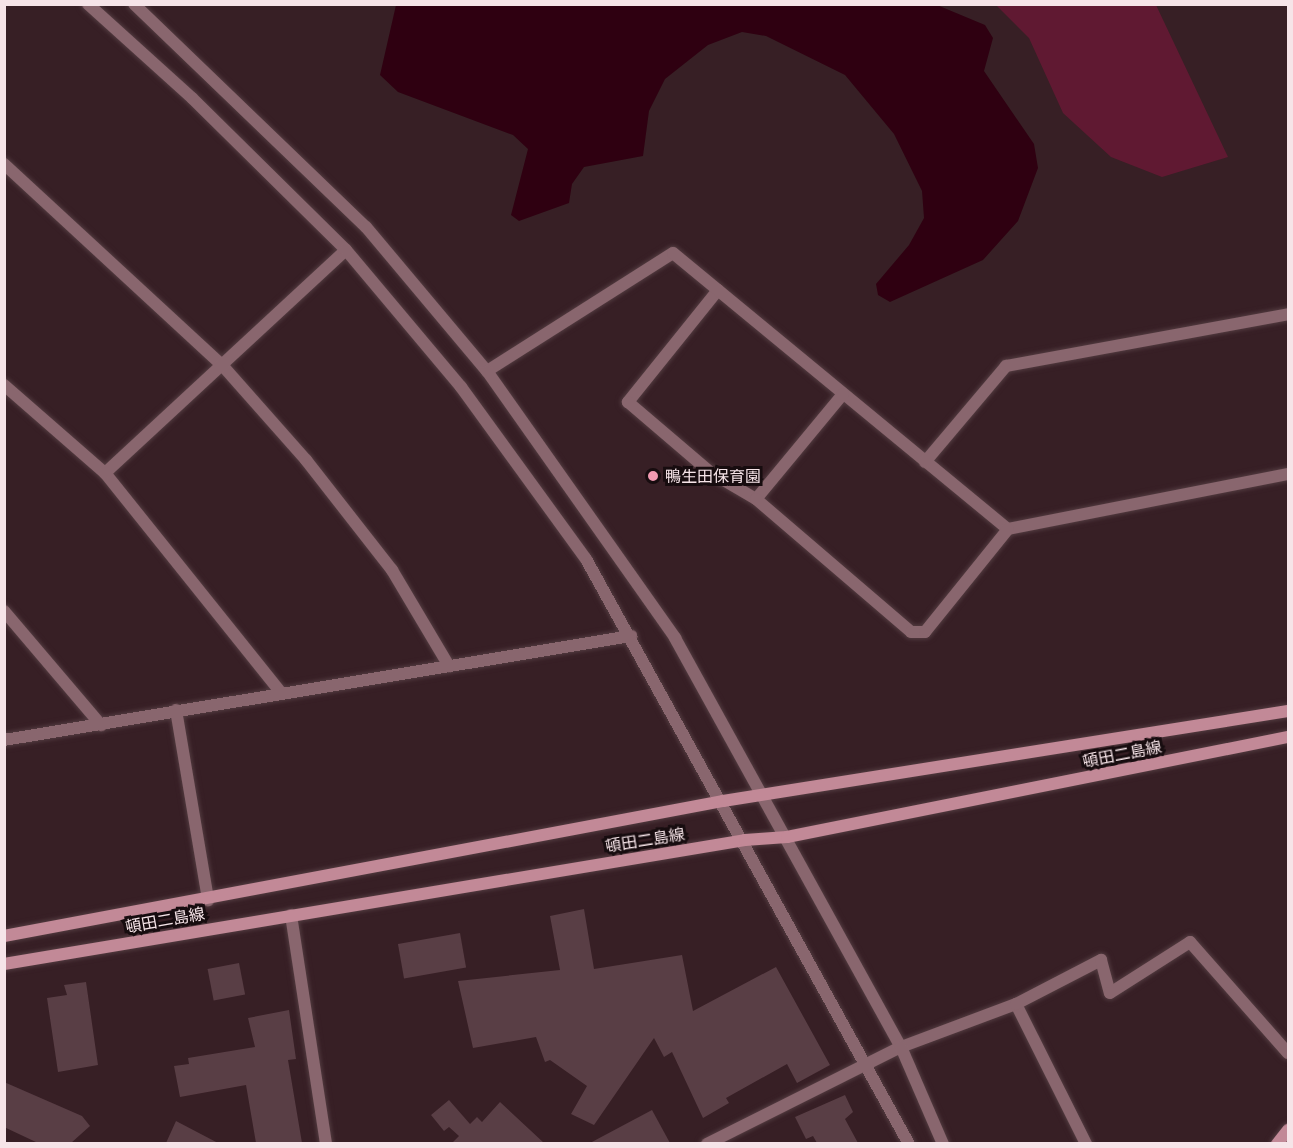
<!DOCTYPE html>
<html>
<head>
<meta charset="utf-8">
<style>
	body { margin:0 }
	#map { position:relative; width:1293px; height:1148px; overflow:hidden; background:#371f25; font-family:Inter,"Noto Sans JP",sans-serif }
	div>[style] { position:absolute }
	.green>* { inset:0; background:#601932 }
	.water>* { inset:0; background:#2f0011 }
	.building>* { inset:0; background:#593e45; transform-origin:0 0 }
	.roads { filter:drop-shadow(0 0 2px #523b40) drop-shadow(0 0 2px #523b40) }
	.minor>* { height:12px; margin:-6px; padding:0 6px; transform-origin:6px; border-radius:6px; background:#89666e }
	.tertiary>* { height:12px; margin:-6px; padding:0 6px; transform-origin:6px; border-radius:6px; background:#89666e }
	.secondary>* { height:12px; margin:-6px; padding:0 6px; transform-origin:6px; border-radius:6px; background:#c28997 }
	.dots>* { width:16px; height:16px; translate:-50% -50%; box-sizing:border-box; border:3px solid #170c0f; border-radius:50% }
	span { translate:-50% -50%; white-space:nowrap; text-align:center; line-height:1.15; -webkit-text-stroke:6px #170c0f; paint-order:stroke }
	.poi-label { font-size:16px; color:#f6e4e8 }
	.left { translate:0 -50%; text-align:left }
	.street-label { font-size:16px; color:#f6e4e8 }
	.frame { position:absolute; inset:0; border:6px solid #f6e4e8; pointer-events:none }
</style>
</head>
<body>
<div id="map">
	<div class="green">
		<div style="clip-path:polygon(996px 5px,1156px 5px,1228px 157px,1162px 177px,1111px 157px,1063px 113px,1029px 38px)"></div>
	</div>
	<div class="water">
		<div style="clip-path:polygon(396px 5px,937px 5px,985px 25px,993px 38px,984px 71px,1034px 144px,1038px 168px,1018px 221px,983px 260px,890px 302px,878px 295px,876px 284px,909px 245px,924px 218px,922px 191px,894px 134px,845px 75px,766px 36px,742px 32px,708px 45px,665px 79px,649px 111px,643px 156px,584px 167px,572px 184px,569px 203px,519px 221px,511px 215px,528px 149px,513px 135px,398px 92px,380px 75px)"></div>
	</div>
	<div class="building">
		<div style="clip-path:polygon(584px 909px,594px 969px,682px 955px,693px 1011px,776px 967px,830px 1065px,797px 1083px,787px 1064px,726px 1098px,729px 1103px,703px 1118px,672px 1052px,664px 1057px,654px 1038px,594px 1125px,571px 1114px,587px 1086px,550px 1060px,545px 1062px,536px 1037px,473px 1048px,458px 981px,560px 970px,550px 916px)"></div>
		<div style="left:460px;top:933px;width:35px;height:63px;rotate:80deg"></div>
		<div style="left:239px;top:963px;width:32px;height:32px;rotate:79deg"></div>
		<div style="clip-path:polygon(86px 982px,98px 1065px,58px 1072px,47px 998px,67px 995px,64px 985px)"></div>
		<div style="clip-path:polygon(289px 1010px,296px 1059px,288px 1060px,302px 1143px,256px 1143px,246px 1085px,180px 1097px,174px 1066px,189px 1064px,188px 1058px,255px 1047px,248px 1018px)"></div>
		<div style="clip-path:polygon(4px 1082px,82px 1116px,90px 1126px,71px 1143px,38px 1143px,4px 1127px)"></div>
		<div style="clip-path:polygon(845px 1095px,853px 1112px,845px 1119px,858px 1143px,817px 1143px,813px 1136px,806px 1139px,795px 1117px)"></div>
		<div style="clip-path:polygon(449px 1100px,470px 1124px,477px 1117px,482px 1122px,500px 1102px,544px 1143px,452px 1143px,459px 1136px,449px 1127px,444px 1131px,431px 1115px)"></div>
		<div style="clip-path:polygon(652px 1110px,670px 1143px,590px 1143px)"></div>
		<div style="clip-path:polygon(176px 1121px,218px 1143px,166px 1143px)"></div>
	</div>
	<div class="roads">
		<div class="minor">
			<div style="left:4px;top:164px;width:297px;rotate:42.7deg"></div>
			<div style="left:222px;top:365px;width:127px;rotate:48.5deg"></div>
			<div style="left:306px;top:460px;width:140px;rotate:52deg"></div>
			<div style="left:392px;top:570px;width:112px;rotate:59.3deg"></div>
			<div style="left:718px;top:290px;width:144px;rotate:128.8deg"></div>
			<div style="left:628px;top:402px;width:108px;rotate:40.5deg"></div>
			<div style="left:710px;top:472px;width:53px;rotate:30.4deg"></div>
			<div style="left:487px;top:371px;width:220px;rotate:-32.4deg"></div>
			<div style="left:673px;top:253px;width:434px;rotate:39.5deg"></div>
			<div style="left:1008px;top:529px;width:285px;rotate:-11.1deg"></div>
			<div style="left:4px;top:385px;width:134px;rotate:41.1deg"></div>
			<div style="left:105px;top:473px;width:282px;rotate:51.3deg"></div>
			<div style="left:843px;top:394px;width:136px;rotate:129.6deg"></div>
			<div style="left:756px;top:499px;width:204px;rotate:40.6deg"></div>
			<div style="left:911px;top:632px;width:14px"></div>
			<div style="left:925px;top:632px;width:132px;rotate:-51.1deg"></div>
			<div style="left:925px;top:462px;width:126px;rotate:-49.8deg"></div>
			<div style="left:1006px;top:366px;width:287px;rotate:-10.4deg"></div>
			<div style="left:105px;top:473px;width:328px;rotate:-42.8deg"></div>
			<div style="left:4px;top:611px;width:150px;rotate:49.6deg"></div>
			<div style="left:176px;top:710px;width:193px;rotate:80.4deg"></div>
			<div style="left:4px;top:740px;width:636px;rotate:-9.42deg"></div>
			<div style="left:291px;top:915px;width:232px;rotate:81.3deg"></div>
			<div style="left:1016px;top:1004px;width:157px;rotate:63.4deg"></div>
			<div style="left:707px;top:1144px;width:217px;rotate:-26.6deg"></div>
			<div style="left:901px;top:1047px;width:123px;rotate:-20.5deg"></div>
			<div style="left:1016px;top:1004px;width:96px;rotate:-27.4deg"></div>
			<div style="left:1101px;top:960px;width:34px;rotate:75deg"></div>
			<div style="left:1110px;top:993px;width:95px;rotate:-32.5deg"></div>
			<div style="left:1190px;top:942px;width:148px;rotate:48.6deg"></div>
		</div>
		<div class="tertiary">
			<div style="left:88px;top:4px;width:140px;rotate:42.1deg"></div>
			<div style="left:192px;top:98px;width:216px;rotate:44.6deg"></div>
			<div style="left:346px;top:250px;width:179px;rotate:50deg"></div>
			<div style="left:461px;top:387px;width:213px;rotate:54deg"></div>
			<div style="left:586px;top:559px;width:668px;rotate:61.1deg"></div>
			<div style="left:134px;top:4px;width:322px;rotate:43.9deg"></div>
			<div style="left:366px;top:227px;width:188px;rotate:50deg"></div>
			<div style="left:487px;top:371px;width:327px;rotate:54.8deg"></div>
			<div style="left:675px;top:638px;width:467px;rotate:61.1deg"></div>
			<div style="left:901px;top:1047px;width:106px;rotate:66.6deg"></div>
		</div>
		<div class="secondary">
			<div style="left:4px;top:936px;width:732px;rotate:-10.63deg"></div>
			<div style="left:723px;top:801px;width:572px;rotate:-9.05deg"></div>
			<div style="left:4px;top:964px;width:751px;rotate:-9.5deg"></div>
			<div style="left:745px;top:840px;width:42px;rotate:-4.1deg"></div>
			<div style="left:787px;top:837px;width:511px;rotate:-11.29deg"></div>
			<div style="left:1277px;top:1144px;width:18px;rotate:-52deg"></div>
		</div>
	</div>
	<div class="dots">
		<div style="left:653px;top:476px;background:#f19ab1"></div>
	</div>
	<div class="poi-label">
		<span class="left" style="left:665px;top:476px">鴨生田保育園</span>
	</div>
	<div class="street-label">
		<span style="left:1122px;top:754px;rotate:-11deg">頓田二島線</span>
		<span style="left:645px;top:840px;rotate:-9deg">頓田二島線</span>
		<span style="left:165px;top:920px;rotate:-10deg">頓田二島線</span>
	</div>
	<div class="frame"></div>
</div>
</body>
</html>
